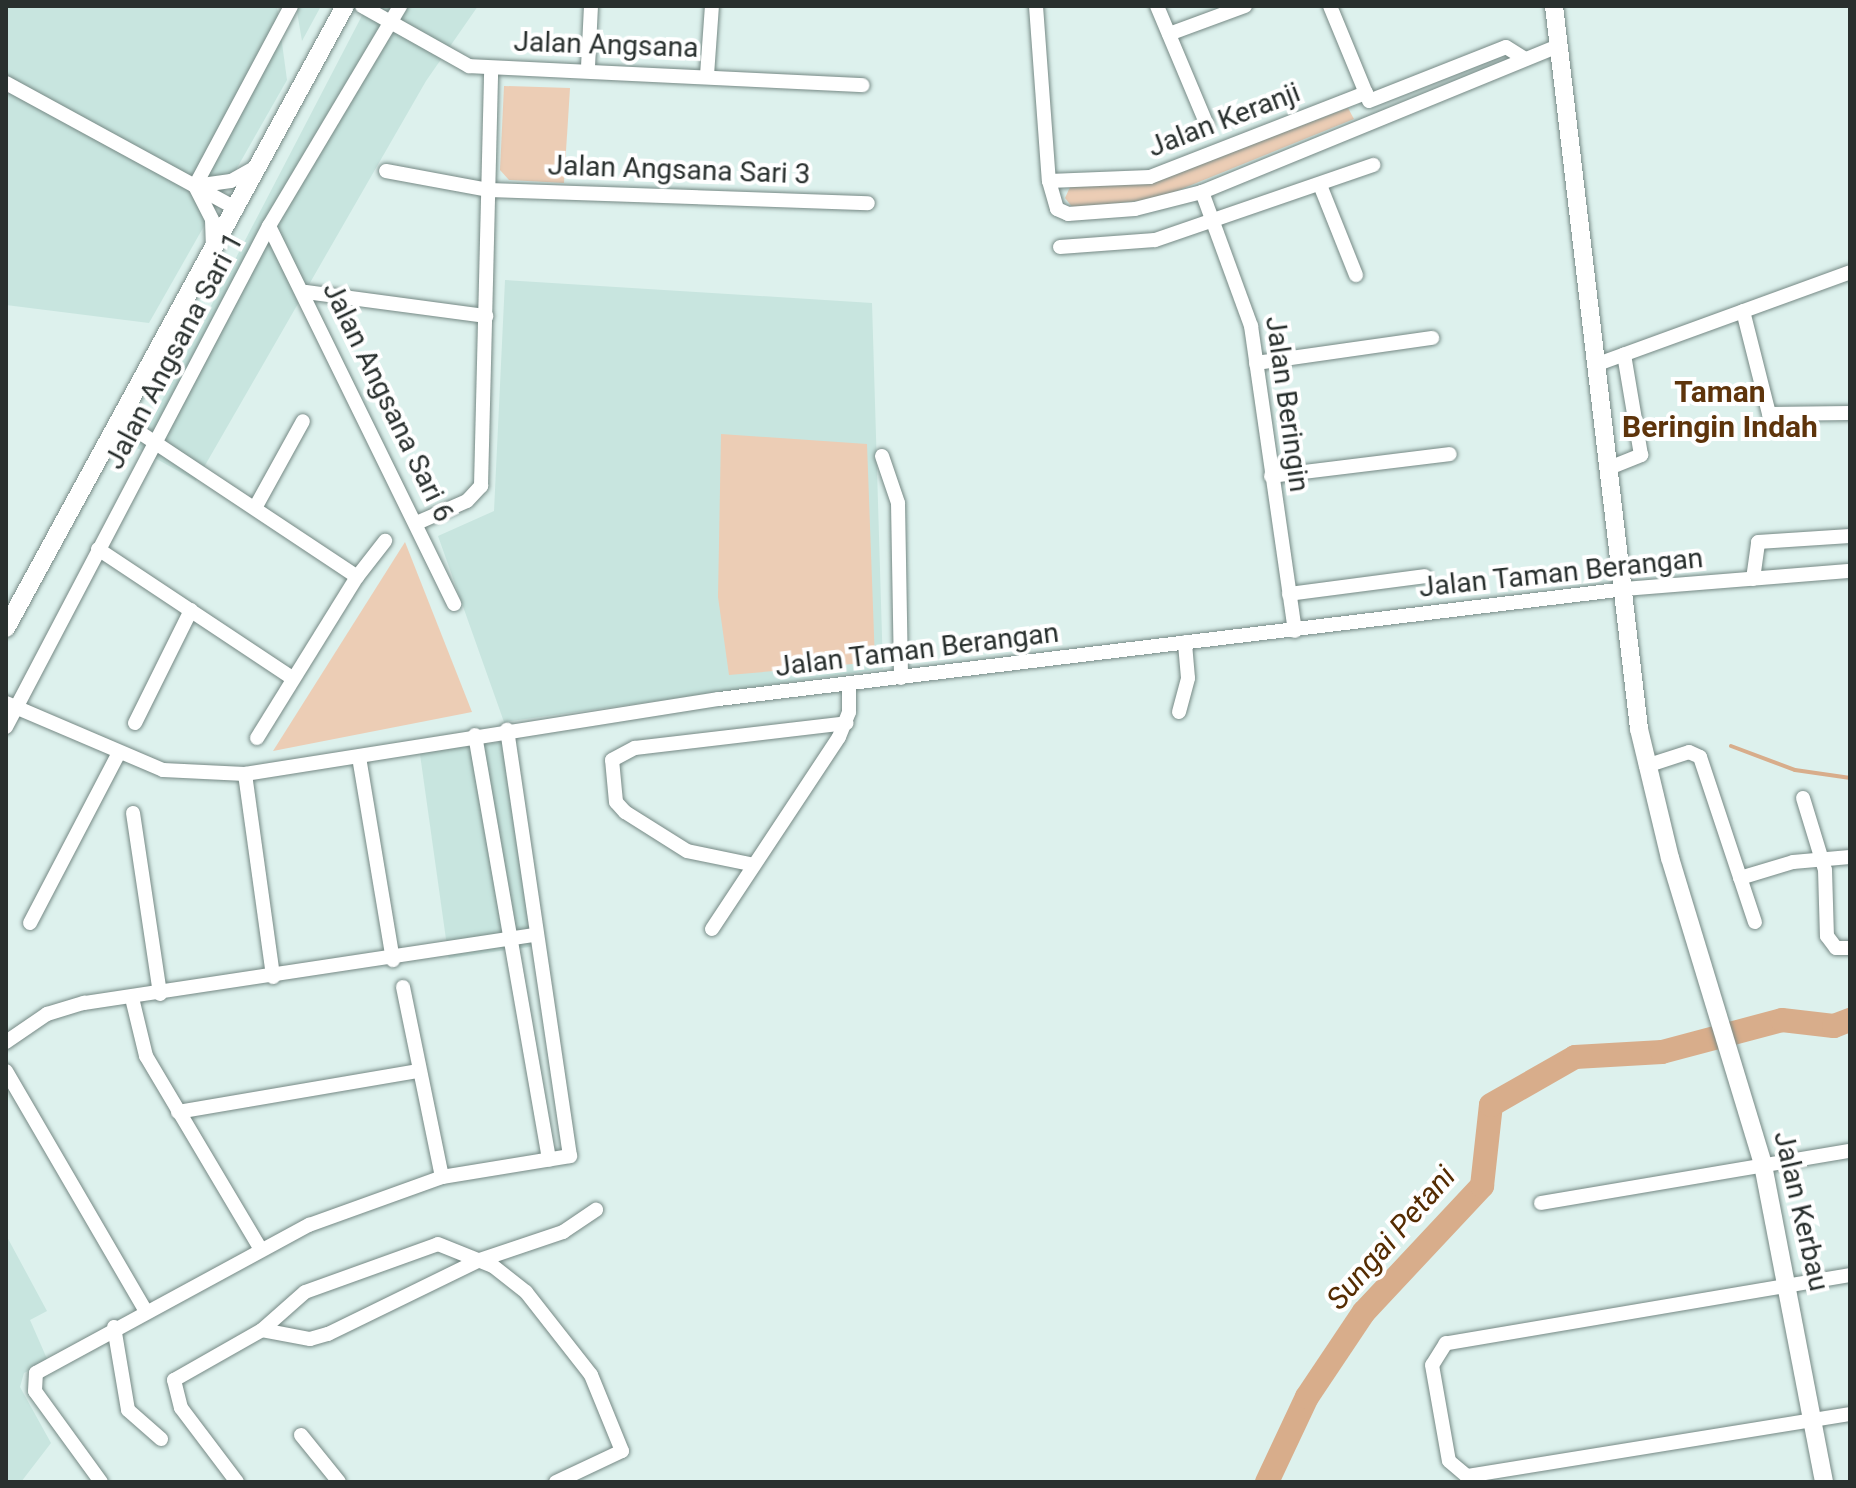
<!DOCTYPE html>
<html>
<head>
<meta charset="utf-8">
<style>
	body { margin:0 }
	#map { position:relative; width:1856px; height:1488px; overflow:hidden; background:#ddf1ed; font-family:Roboto,sans-serif }
	div>[style] { position:absolute }
	.built>* { inset:0; background:#c8e5df; transform-origin:0 0 }
	.green>* { inset:0; background:#eccdb5 }
	.stream>* { height:4px; margin:-2px; padding:0 2px; transform-origin:2px; border-radius:2px; background:#d8ad8b }
	.river>* { height:24px; margin:-12px; padding:0 12px; transform-origin:12px; border-radius:12px; background:#d8ad8b }
	.roads { filter:drop-shadow(0 0 2px #768985) drop-shadow(0 0 2px #768985) }
	.street>* { height:14px; margin:-7px; padding:0 7px; transform-origin:7px; border-radius:7px; background:#fff }
	.secondary>* { height:18px; margin:-9px; padding:0 9px; transform-origin:9px; border-radius:9px; background:#fff }
	span { translate:-50% -50%; white-space:nowrap; text-align:center; line-height:1.15; -webkit-text-stroke:8px #fff; paint-order:stroke }
	.street-label { font-size:28px; color:#29302e }
	.neighbourhood-label { font-size:30px; color:#5e340b; font-weight:700 }
	.water-label { font-size:30px; color:#552c02; font-style:italic }
	.frame { position:absolute; inset:0; border:8px solid #29302e; pointer-events:none }
</style>
</head>
<body>
<div id="map">
	<div class="built">
		<div style="clip-path:polygon(6px 6px,277px 6px,287px 80px,149px 323px,6px 305px)"></div>
		<div style="clip-path:polygon(296px 6px,321px 6px,302px 41px)"></div>
		<div style="clip-path:polygon(367px 6px,478px 6px,426px 81px,196px 481px,137px 448px)"></div>
		<div style="clip-path:polygon(505px 280px,872px 303px,883px 669px,504px 722px,438px 536px,494px 511px)"></div>
		<div style="left:507px;top:741px;width:207px;height:88px;rotate:82deg"></div>
		<div style="clip-path:polygon(6px 1235px,47px 1311px,30px 1320px,48px 1361px,24px 1373px,20px 1387px,51px 1443px,21px 1482px,6px 1482px)"></div>
	</div>
	<div class="green">
		<div style="clip-path:polygon(504px 86px,570px 88px,564px 183px,509px 180px,500px 170px)"></div>
		<div style="clip-path:polygon(1348px 108px,1354px 119px,1157px 199px,1073px 208px,1065px 198px,1070px 187px,1153px 181px)"></div>
		<div style="clip-path:polygon(721px 434px,867px 444px,875px 662px,729px 675px,718px 597px)"></div>
		<div style="clip-path:polygon(405px 542px,472px 712px,273px 751px)"></div>
	</div>
	<div class="stream">
		<div style="left:1731px;top:746px;width:68px;rotate:20.6deg"></div>
		<div style="left:1795px;top:770px;width:56px;rotate:8.3deg"></div>
	</div>
	<div class="river">
		<div style="left:1267px;top:1482px;width:94px;rotate:-64.8deg"></div>
		<div style="left:1307px;top:1397px;width:102px;rotate:-56.2deg"></div>
		<div style="left:1364px;top:1312px;width:173px;rotate:-46.9deg"></div>
		<div style="left:1482px;top:1186px;width:81px;rotate:-83.7deg"></div>
		<div style="left:1491px;top:1105px;width:97px;rotate:-29.7deg"></div>
		<div style="left:1575px;top:1057px;width:87px;rotate:-3.3deg"></div>
		<div style="left:1662px;top:1052px;width:124px;rotate:-14.9deg"></div>
		<div style="left:1782px;top:1020px;width:52px;rotate:6.6deg"></div>
		<div style="left:1834px;top:1026px;width:17px;rotate:-21deg"></div>
	</div>
	<div class="roads">
		<div class="street">
			<div style="left:362px;top:6px;width:123px;rotate:29.3deg"></div>
			<div style="left:469px;top:66px;width:394px;rotate:2.8deg"></div>
			<div style="left:1036px;top:6px;width:175px;rotate:85.8deg"></div>
			<div style="left:1049px;top:181px;width:29px;rotate:74deg"></div>
			<div style="left:1057px;top:209px;width:12px;rotate:24deg"></div>
			<div style="left:1068px;top:214px;width:67px;rotate:-4.3deg"></div>
			<div style="left:1135px;top:209px;width:69px;rotate:-14.2deg"></div>
			<div style="left:1202px;top:192px;width:383px;rotate:-22.3deg"></div>
			<div style="left:1157px;top:6px;width:129px;rotate:67.2deg"></div>
			<div style="left:1330px;top:6px;width:100px;rotate:67.6deg"></div>
			<div style="left:1169px;top:34px;width:81px;rotate:-20.2deg"></div>
			<div style="left:588px;top:67px;width:61px;rotate:-87.2deg"></div>
			<div style="left:707px;top:75px;width:69px;rotate:-85.9deg"></div>
			<div style="left:6px;top:83px;width:263px;rotate:28.6deg"></div>
			<div style="left:1369px;top:101px;width:147px;rotate:-21.5deg"></div>
			<div style="left:1506px;top:47px;width:22px;rotate:32deg"></div>
			<div style="left:386px;top:171px;width:105px;rotate:10.5deg"></div>
			<div style="left:489px;top:190px;width:379px;rotate:2deg"></div>
			<div style="left:1049px;top:181px;width:101px;rotate:-2.3deg"></div>
			<div style="left:1150px;top:177px;width:232px;rotate:-21.3deg"></div>
			<div style="left:1320px;top:185px;width:97px;rotate:68.2deg"></div>
			<div style="left:195px;top:186px;width:204px;rotate:-61.9deg"></div>
			<div style="left:195px;top:186px;width:38px;rotate:63deg"></div>
			<div style="left:212px;top:220px;width:25px;rotate:88deg"></div>
			<div style="left:195px;top:186px;width:36px;rotate:-8deg"></div>
			<div style="left:231px;top:181px;width:31px;rotate:-29deg"></div>
			<div style="left:1202px;top:192px;width:143px;rotate:69.9deg"></div>
			<div style="left:1251px;top:326px;width:308px;rotate:81.8deg"></div>
			<div style="left:269px;top:226px;width:421px;rotate:63.9deg"></div>
			<div style="left:1060px;top:247px;width:95px;rotate:-4.2deg"></div>
			<div style="left:1155px;top:240px;width:231px;rotate:-19deg"></div>
			<div style="left:306px;top:292px;width:182px;rotate:7.6deg"></div>
			<div style="left:1743px;top:311px;width:106px;rotate:75.8deg"></div>
			<div style="left:1769px;top:414px;width:81px;rotate:-0.7deg"></div>
			<div style="left:1256px;top:363px;width:178px;rotate:-8.1deg"></div>
			<div style="left:1595px;top:365px;width:271px;rotate:-20deg"></div>
			<div style="left:124px;top:422px;width:280px;rotate:33.6deg"></div>
			<div style="left:357px;top:577px;width:46px;rotate:-52.1deg"></div>
			<div style="left:882px;top:456px;width:50px;rotate:71.2deg"></div>
			<div style="left:898px;top:503px;width:175px;rotate:89deg"></div>
			<div style="left:1609px;top:468px;width:35px;rotate:-22deg"></div>
			<div style="left:1641px;top:455px;width:102px;rotate:-99.6deg"></div>
			<div style="left:1271px;top:476px;width:180px;rotate:-7deg"></div>
			<div style="left:255px;top:508px;width:99px;rotate:-61.1deg"></div>
			<div style="left:419px;top:522px;width:52px;rotate:-23.6deg"></div>
			<div style="left:467px;top:501px;width:21px;rotate:-47deg"></div>
			<div style="left:481px;top:486px;width:418px;rotate:-88.6deg"></div>
			<div style="left:98px;top:549px;width:232px;rotate:33.6deg"></div>
			<div style="left:1753px;top:579px;width:37px;rotate:-82deg"></div>
			<div style="left:1758px;top:542px;width:92px;rotate:-3.7deg"></div>
			<div style="left:1289px;top:594px;width:137px;rotate:-7.5deg"></div>
			<div style="left:6px;top:703px;width:171px;rotate:23.1deg"></div>
			<div style="left:163px;top:770px;width:82px;rotate:2.8deg"></div>
			<div style="left:245px;top:774px;width:480px;rotate:-9deg"></div>
			<div style="left:719px;top:699px;width:913px;rotate:-6.92deg"></div>
			<div style="left:1625px;top:589px;width:226px;rotate:-4.6deg"></div>
			<div style="left:1179px;top:712px;width:35px;rotate:-75deg"></div>
			<div style="left:1188px;top:678px;width:36px;rotate:-95deg"></div>
			<div style="left:135px;top:723px;width:126px;rotate:-63.6deg"></div>
			<div style="left:6px;top:727px;width:566px;rotate:-62.3deg"></div>
			<div style="left:269px;top:226px;width:256px;rotate:-59.2deg"></div>
			<div style="left:475px;top:735px;width:431px;rotate:80.1deg"></div>
			<div style="left:257px;top:738px;width:190px;rotate:-58.2deg"></div>
			<div style="left:359px;top:757px;width:206px;rotate:80.5deg"></div>
			<div style="left:1646px;top:766px;width:45px;rotate:-18deg"></div>
			<div style="left:1689px;top:752px;width:12px;rotate:24deg"></div>
			<div style="left:1700px;top:757px;width:174px;rotate:71.6deg"></div>
			<div style="left:245px;top:774px;width:205px;rotate:82.1deg"></div>
			<div style="left:1803px;top:798px;width:75px;rotate:73deg"></div>
			<div style="left:1825px;top:870px;width:66px;rotate:88.3deg"></div>
			<div style="left:1827px;top:936px;width:15px;rotate:53deg"></div>
			<div style="left:1836px;top:948px;width:14px"></div>
			<div style="left:133px;top:813px;width:183px;rotate:81.5deg"></div>
			<div style="left:750px;top:864px;width:64px;rotate:-168.3deg"></div>
			<div style="left:687px;top:851px;width:73px;rotate:-147.8deg"></div>
			<div style="left:625px;top:812px;width:13px;rotate:-132deg"></div>
			<div style="left:616px;top:802px;width:42px;rotate:-95.4deg"></div>
			<div style="left:612px;top:760px;width:26px;rotate:-28deg"></div>
			<div style="left:635px;top:748px;width:213px;rotate:-6.7deg"></div>
			<div style="left:1740px;top:878px;width:55px;rotate:-16.8deg"></div>
			<div style="left:1793px;top:862px;width:57px;rotate:-5deg"></div>
			<div style="left:30px;top:923px;width:192px;rotate:-62.4deg"></div>
			<div style="left:712px;top:929px;width:230px;rotate:-56.5deg"></div>
			<div style="left:839px;top:737px;width:27px;rotate:-68deg"></div>
			<div style="left:849px;top:712px;width:27px;rotate:-90deg"></div>
			<div style="left:403px;top:987px;width:194px;rotate:78.4deg"></div>
			<div style="left:132px;top:998px;width:60px;rotate:76.4deg"></div>
			<div style="left:146px;top:1056px;width:223px;rotate:59.3deg"></div>
			<div style="left:6px;top:1042px;width:50px;rotate:-34.3deg"></div>
			<div style="left:47px;top:1014px;width:39px;rotate:-17deg"></div>
			<div style="left:84px;top:1003px;width:457px;rotate:-8.6deg"></div>
			<div style="left:6px;top:1071px;width:276px;rotate:59.8deg"></div>
			<div style="left:178px;top:1112px;width:243px;rotate:-9.7deg"></div>
			<div style="left:1541px;top:1203px;width:313px;rotate:-9.6deg"></div>
			<div style="left:1850px;top:1275px;width:410px;rotate:170.4deg"></div>
			<div style="left:1446px;top:1343px;width:26px;rotate:122deg"></div>
			<div style="left:1432px;top:1365px;width:97px;rotate:80deg"></div>
			<div style="left:1449px;top:1461px;width:23px;rotate:40deg"></div>
			<div style="left:1467px;top:1476px;width:388px;rotate:-9.2deg"></div>
			<div style="left:114px;top:1327px;width:84px;rotate:80.4deg"></div>
			<div style="left:128px;top:1410px;width:44px;rotate:41.3deg"></div>
			<div style="left:262px;top:1330px;width:49px;rotate:10.6deg"></div>
			<div style="left:310px;top:1339px;width:19px;rotate:-16deg"></div>
			<div style="left:328px;top:1334px;width:169px;rotate:-26deg"></div>
			<div style="left:480px;top:1260px;width:88px;rotate:-18.6deg"></div>
			<div style="left:563px;top:1232px;width:40px;rotate:-34deg"></div>
			<div style="left:301px;top:1435px;width:60px;rotate:51deg"></div>
			<div style="left:101px;top:1482px;width:112px;rotate:-126deg"></div>
			<div style="left:35px;top:1391px;width:18px;rotate:-87deg"></div>
			<div style="left:36px;top:1373px;width:311px;rotate:-28.5deg"></div>
			<div style="left:309px;top:1225px;width:141px;rotate:-19.8deg"></div>
			<div style="left:442px;top:1177px;width:130px;rotate:-9.3deg"></div>
			<div style="left:570px;top:1156px;width:431px;rotate:-98.4deg"></div>
			<div style="left:237px;top:1482px;width:93px;rotate:-127.1deg"></div>
			<div style="left:181px;top:1408px;width:29px;rotate:-104deg"></div>
			<div style="left:174px;top:1380px;width:101px;rotate:-29.6deg"></div>
			<div style="left:262px;top:1330px;width:57px;rotate:-41.5deg"></div>
			<div style="left:305px;top:1292px;width:141px;rotate:-19.8deg"></div>
			<div style="left:438px;top:1244px;width:59px;rotate:21.8deg"></div>
			<div style="left:493px;top:1266px;width:42px;rotate:38.2deg"></div>
			<div style="left:526px;top:1292px;width:105px;rotate:51.9deg"></div>
			<div style="left:591px;top:1375px;width:82px;rotate:67.8deg"></div>
			<div style="left:622px;top:1451px;width:73px;rotate:154.8deg"></div>
		</div>
		<div class="secondary">
			<div style="left:1554px;top:6px;width:728px;rotate:83.29deg"></div>
			<div style="left:1639px;top:729px;width:133px;rotate:76.5deg"></div>
			<div style="left:1670px;top:858px;width:321px;rotate:73.1deg"></div>
			<div style="left:1763px;top:1165px;width:323px;rotate:79.1deg"></div>
			<div style="left:6px;top:628px;width:708px;rotate:-61.41deg"></div>
		</div>
	</div>
	<div class="street-label">
		<span style="left:606px;top:45px;rotate:2deg">Jalan Angsana</span>
		<span style="left:1224px;top:120px;rotate:-21deg">Jalan Keranji</span>
		<span style="left:679px;top:170px;rotate:2deg">Jalan Angsana Sari 3</span>
		<span style="left:174px;top:351px;rotate:-62deg">Jalan Angsana Sari 1</span>
		<span style="left:388px;top:402px;rotate:64deg">Jalan Angsana Sari 6</span>
		<span style="left:1287px;top:404px;rotate:82deg">Jalan Beringin</span>
		<span style="left:1561px;top:573px;rotate:-6deg">Jalan Taman Berangan</span>
		<span style="left:917px;top:650px;rotate:-7deg">Jalan Taman Berangan</span>
		<span style="left:1801px;top:1211px;rotate:77deg">Jalan Kerbau</span>
	</div>
	<div class="neighbourhood-label">
		<span style="left:1720px;top:409px">Taman<br>Beringin Indah</span>
	</div>
	<div class="water-label">
		<span style="left:1391px;top:1238px;rotate:-49deg">Sungai Petani</span>
	</div>
	<div class="frame"></div>
</div>
</body>
</html>
